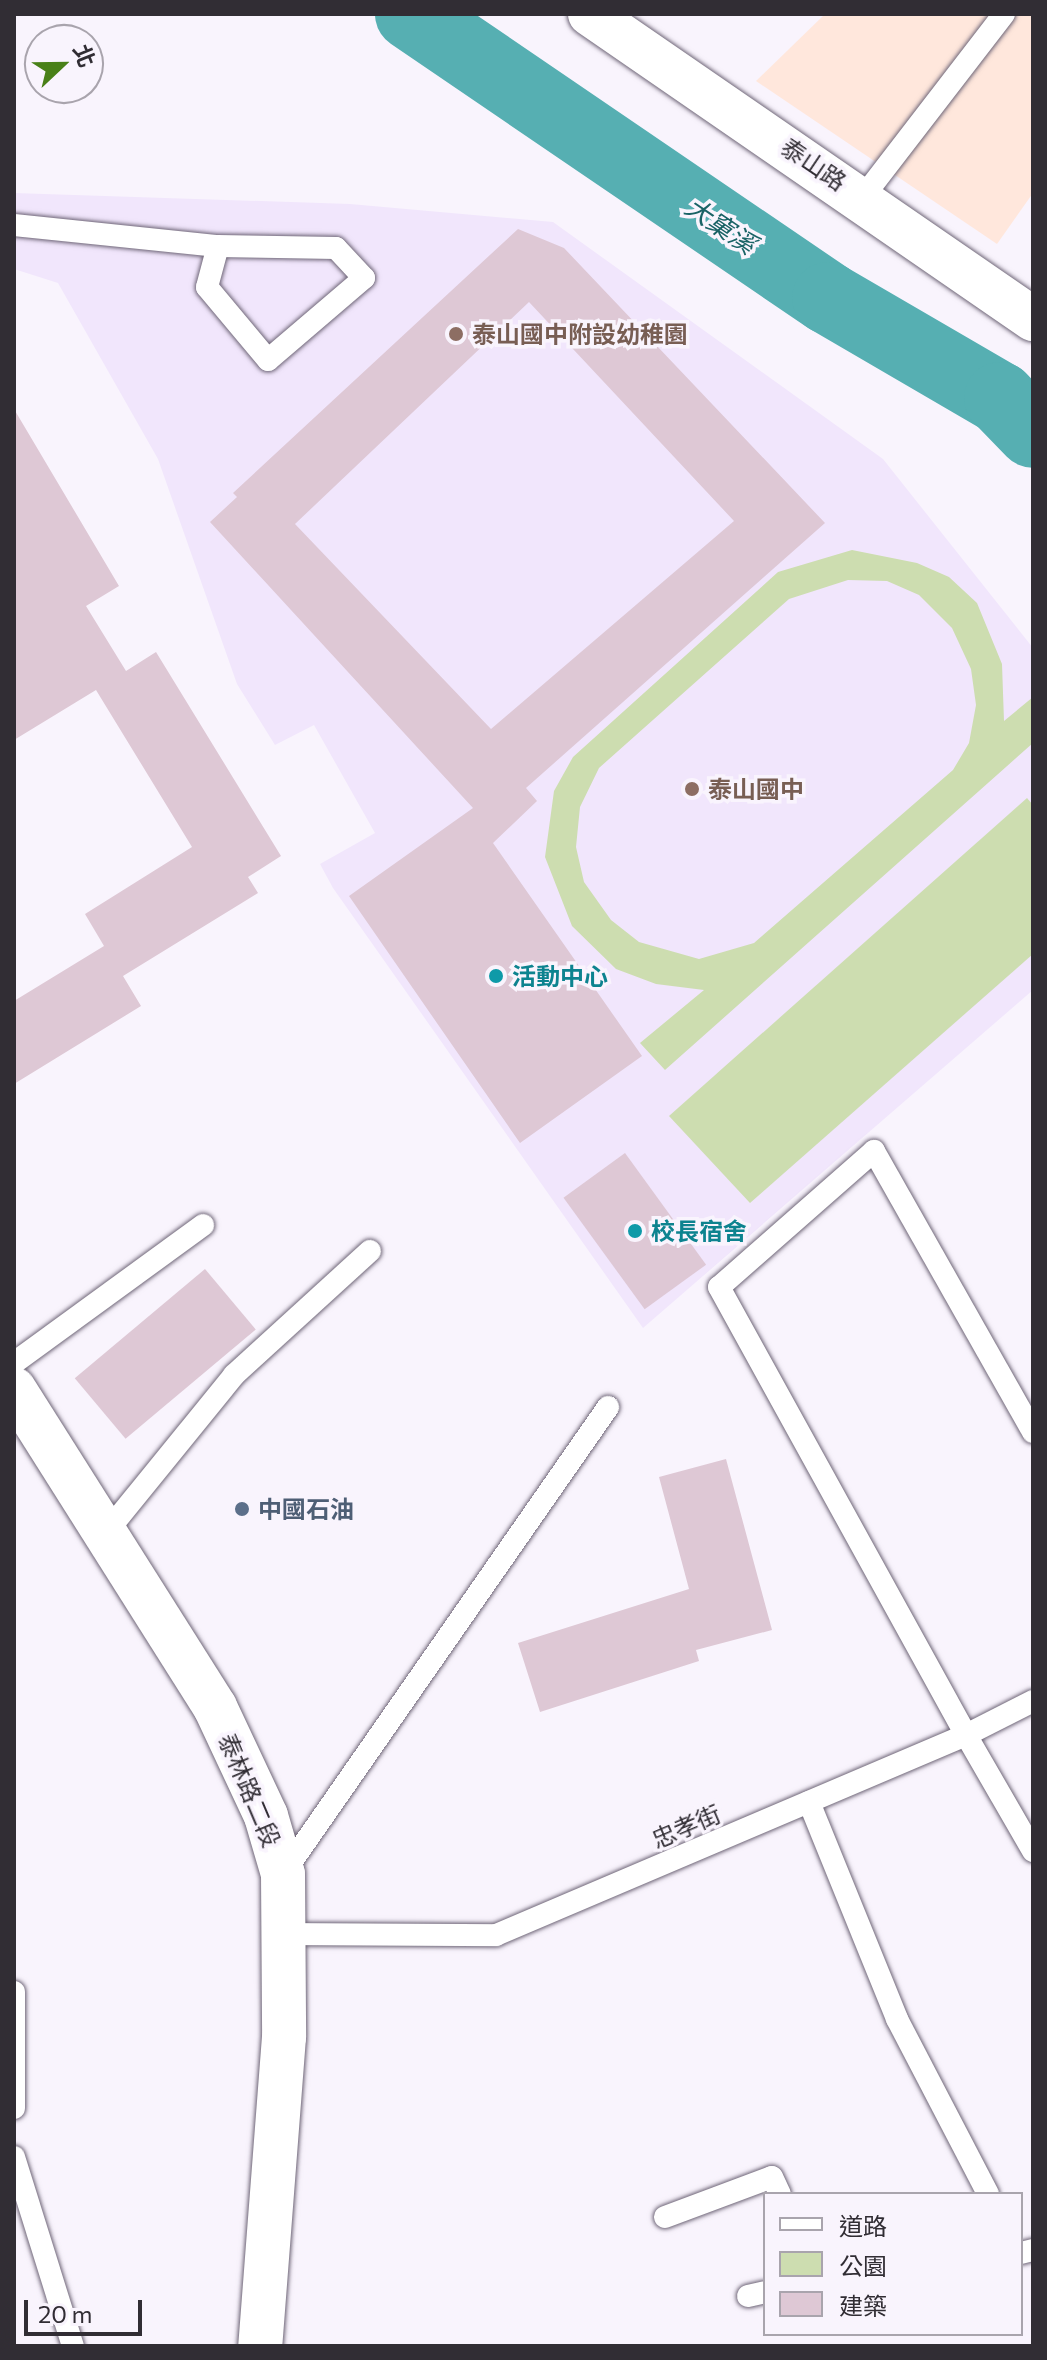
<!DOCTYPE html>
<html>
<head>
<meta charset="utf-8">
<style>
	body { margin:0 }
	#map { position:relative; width:1047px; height:2360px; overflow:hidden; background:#f9f4fd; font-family:Commissioner,"Noto Sans TC",sans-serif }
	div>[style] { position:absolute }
	.built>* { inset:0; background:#f1e6fc }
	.industrial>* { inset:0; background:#ffe7dc }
	.green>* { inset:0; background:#cdddb0 }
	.river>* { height:72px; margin:-36px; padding:0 36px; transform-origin:36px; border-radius:36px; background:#56afb2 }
	.building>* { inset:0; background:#dec8d5; transform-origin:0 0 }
	.roads { filter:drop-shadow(0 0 2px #6f6678) drop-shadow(0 0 2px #6f6678) }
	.lane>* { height:22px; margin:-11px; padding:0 11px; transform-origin:11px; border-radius:11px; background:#fff }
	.street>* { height:44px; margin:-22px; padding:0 22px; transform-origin:22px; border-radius:22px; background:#fff }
	.secondary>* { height:44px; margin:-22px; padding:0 22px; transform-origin:22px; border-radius:22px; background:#fff }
	.dots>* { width:22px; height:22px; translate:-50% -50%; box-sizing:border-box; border:4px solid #f9f4fd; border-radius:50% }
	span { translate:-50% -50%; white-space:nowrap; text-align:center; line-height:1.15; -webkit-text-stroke:7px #f9f4fd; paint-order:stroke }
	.street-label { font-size:24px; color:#312d34 }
	.education-label { font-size:24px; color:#785e54; font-weight:700 }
	.left { translate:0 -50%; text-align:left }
	.culture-label { font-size:24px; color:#0d838f; font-weight:700 }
	.service-label { font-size:24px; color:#4e5e75; font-weight:700 }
	.water-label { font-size:26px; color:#1a6366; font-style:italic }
	.frame { position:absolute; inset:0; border:16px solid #312d34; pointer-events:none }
	.legend { position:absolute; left:763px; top:2192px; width:260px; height:144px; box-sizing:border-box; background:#f9f4fd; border:2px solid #a9a4ad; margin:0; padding:10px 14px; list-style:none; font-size:24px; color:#312d34 }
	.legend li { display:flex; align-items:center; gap:16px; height:40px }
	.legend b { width:40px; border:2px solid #a9a4ad }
	.north { position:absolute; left:24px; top:24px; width:80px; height:80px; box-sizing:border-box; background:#f9f4fd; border:2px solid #a9a4ad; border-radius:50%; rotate:68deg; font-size:22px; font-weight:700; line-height:32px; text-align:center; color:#312d34 }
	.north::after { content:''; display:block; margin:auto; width:28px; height:36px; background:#498018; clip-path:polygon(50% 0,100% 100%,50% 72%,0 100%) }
	.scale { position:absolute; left:24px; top:2300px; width:118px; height:36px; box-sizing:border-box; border:4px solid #312d34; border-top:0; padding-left:10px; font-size:24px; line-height:28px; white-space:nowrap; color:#312d34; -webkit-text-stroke:6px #f9f4fd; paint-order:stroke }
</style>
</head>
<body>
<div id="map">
	<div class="built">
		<div style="clip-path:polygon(14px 193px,350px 204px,553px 222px,883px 459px,1033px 648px,1033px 990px,643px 1328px,333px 888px,320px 864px,375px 833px,314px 725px,275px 745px,237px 684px,158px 459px,58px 283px,14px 269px)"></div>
	</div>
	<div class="industrial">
		<div style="clip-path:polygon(825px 14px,1033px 14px,1033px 193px,997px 244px,756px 81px)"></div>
	</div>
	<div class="green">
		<div style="clip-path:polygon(evenodd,852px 550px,917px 563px,949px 577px,977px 603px,1002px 664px,1004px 721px,1033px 697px,1033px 743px,665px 1070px,640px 1043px,704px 990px,656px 984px,616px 969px,572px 926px,545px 857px,554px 791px,573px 757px,778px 572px,852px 550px,848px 580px,887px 581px,919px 595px,952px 628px,971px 669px,976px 705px,969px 743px,953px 770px,754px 943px,699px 959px,639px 942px,611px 920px,584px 882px,576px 847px,580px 807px,599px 768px,789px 599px,848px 580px)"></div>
		<div style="clip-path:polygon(1027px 798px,1033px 805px,1033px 954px,750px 1203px,669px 1116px)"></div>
	</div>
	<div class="river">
		<div style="left:411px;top:14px;width:505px;rotate:34.26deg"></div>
		<div style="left:828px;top:298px;width:199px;rotate:30.2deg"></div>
		<div style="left:1000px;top:398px;width:47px;rotate:45.9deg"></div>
	</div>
	<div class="building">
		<div style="clip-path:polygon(evenodd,518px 229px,564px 248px,825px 523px,526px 788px,537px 801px,493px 843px,642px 1056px,520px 1143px,349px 896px,473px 808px,210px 522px,237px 497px,233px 493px,518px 229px,529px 302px,734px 521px,491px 729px,295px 524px,529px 302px)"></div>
		<div style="clip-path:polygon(14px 409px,119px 586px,86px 606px,126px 671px,156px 652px,281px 856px,248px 877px,258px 893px,123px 976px,141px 1006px,14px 1084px,14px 1001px,104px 946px,85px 914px,192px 847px,96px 690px,14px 740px)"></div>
		<div style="left:625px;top:1153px;width:138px;height:76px;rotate:54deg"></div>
		<div style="left:205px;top:1269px;width:79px;height:170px;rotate:50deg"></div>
		<div style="clip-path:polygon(726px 1459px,772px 1630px,696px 1650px,699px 1661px,540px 1712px,518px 1643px,689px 1589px,659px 1477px)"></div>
	</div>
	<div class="roads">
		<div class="lane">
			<div style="left:863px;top:197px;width:231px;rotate:-52.4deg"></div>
			<div style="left:14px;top:225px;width:205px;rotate:5.9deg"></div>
			<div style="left:218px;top:246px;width:118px;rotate:1deg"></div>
			<div style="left:336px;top:248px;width:41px;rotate:47deg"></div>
			<div style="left:364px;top:278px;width:126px;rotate:139.5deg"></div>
			<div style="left:268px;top:360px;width:95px;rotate:-129.9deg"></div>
			<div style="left:207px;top:287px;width:42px;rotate:-75deg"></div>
			<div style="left:14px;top:1363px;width:234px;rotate:-36.1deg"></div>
			<div style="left:1033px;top:1432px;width:323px;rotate:-119.5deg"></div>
			<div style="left:874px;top:1151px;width:206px;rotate:138.7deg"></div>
			<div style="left:719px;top:1287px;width:512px;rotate:61.13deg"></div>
			<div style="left:966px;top:1735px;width:75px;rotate:-26.9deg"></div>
			<div style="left:105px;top:1534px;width:205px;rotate:-50.9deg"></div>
			<div style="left:234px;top:1375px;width:184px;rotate:-42.4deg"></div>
			<div style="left:809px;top:1802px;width:234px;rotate:67.9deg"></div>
			<div style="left:897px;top:2019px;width:197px;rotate:62.5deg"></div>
			<div style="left:283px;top:1874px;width:569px;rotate:-55.16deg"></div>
			<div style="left:287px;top:1934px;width:209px;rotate:0.3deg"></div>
			<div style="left:496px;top:1935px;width:511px;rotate:-23.05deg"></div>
			<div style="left:966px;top:1735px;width:134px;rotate:60deg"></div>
			<div style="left:14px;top:1992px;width:116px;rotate:90deg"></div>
			<div style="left:14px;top:2157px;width:198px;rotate:72.7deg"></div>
			<div style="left:665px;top:2217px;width:114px;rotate:-20.5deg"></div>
			<div style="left:772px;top:2177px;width:19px;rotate:65deg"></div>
			<div style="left:1021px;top:2253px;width:12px;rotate:-14deg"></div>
			<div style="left:748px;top:2296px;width:17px;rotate:-13deg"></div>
		</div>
		<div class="street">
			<div style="left:590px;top:14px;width:538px;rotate:34.55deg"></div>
		</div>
		<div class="secondary">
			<div style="left:14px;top:1389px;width:376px;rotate:57.7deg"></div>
			<div style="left:215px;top:1707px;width:120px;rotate:64.9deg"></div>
			<div style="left:266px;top:1816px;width:60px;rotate:73.7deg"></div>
			<div style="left:283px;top:1874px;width:163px;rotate:89.6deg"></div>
			<div style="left:284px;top:2037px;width:310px;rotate:94.4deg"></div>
		</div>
	</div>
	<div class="dots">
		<div style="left:456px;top:334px;background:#8d6e63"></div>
		<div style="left:692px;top:789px;background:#8d6e63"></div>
		<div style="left:496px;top:976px;background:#0f9aa8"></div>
		<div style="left:635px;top:1231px;background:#0f9aa8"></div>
		<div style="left:242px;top:1509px;background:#5c6f8a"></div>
	</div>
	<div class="street-label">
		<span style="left:814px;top:164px;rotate:34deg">泰山路</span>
		<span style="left:250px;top:1790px;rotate:67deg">泰林路二段</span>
		<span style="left:686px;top:1826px;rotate:-23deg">忠孝街</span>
	</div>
	<div class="education-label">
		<span class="left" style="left:472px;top:334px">泰山國中附設幼稚園</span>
		<span class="left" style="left:708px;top:789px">泰山國中</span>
	</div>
	<div class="culture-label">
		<span class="left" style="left:512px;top:976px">活動中心</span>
		<span class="left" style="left:651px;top:1231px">校長宿舍</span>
	</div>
	<div class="service-label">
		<span class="left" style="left:258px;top:1509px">中國石油</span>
	</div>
	<div class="water-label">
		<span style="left:721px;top:225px;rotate:34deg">大窠溪</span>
	</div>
	<div class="frame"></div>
	<ul class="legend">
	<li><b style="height:10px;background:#fff"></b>道路</li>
	<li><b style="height:22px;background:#cdddb0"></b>公園</li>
	<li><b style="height:22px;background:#dec8d5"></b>建築</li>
	</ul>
	<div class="north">北</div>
	<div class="scale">20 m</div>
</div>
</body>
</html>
